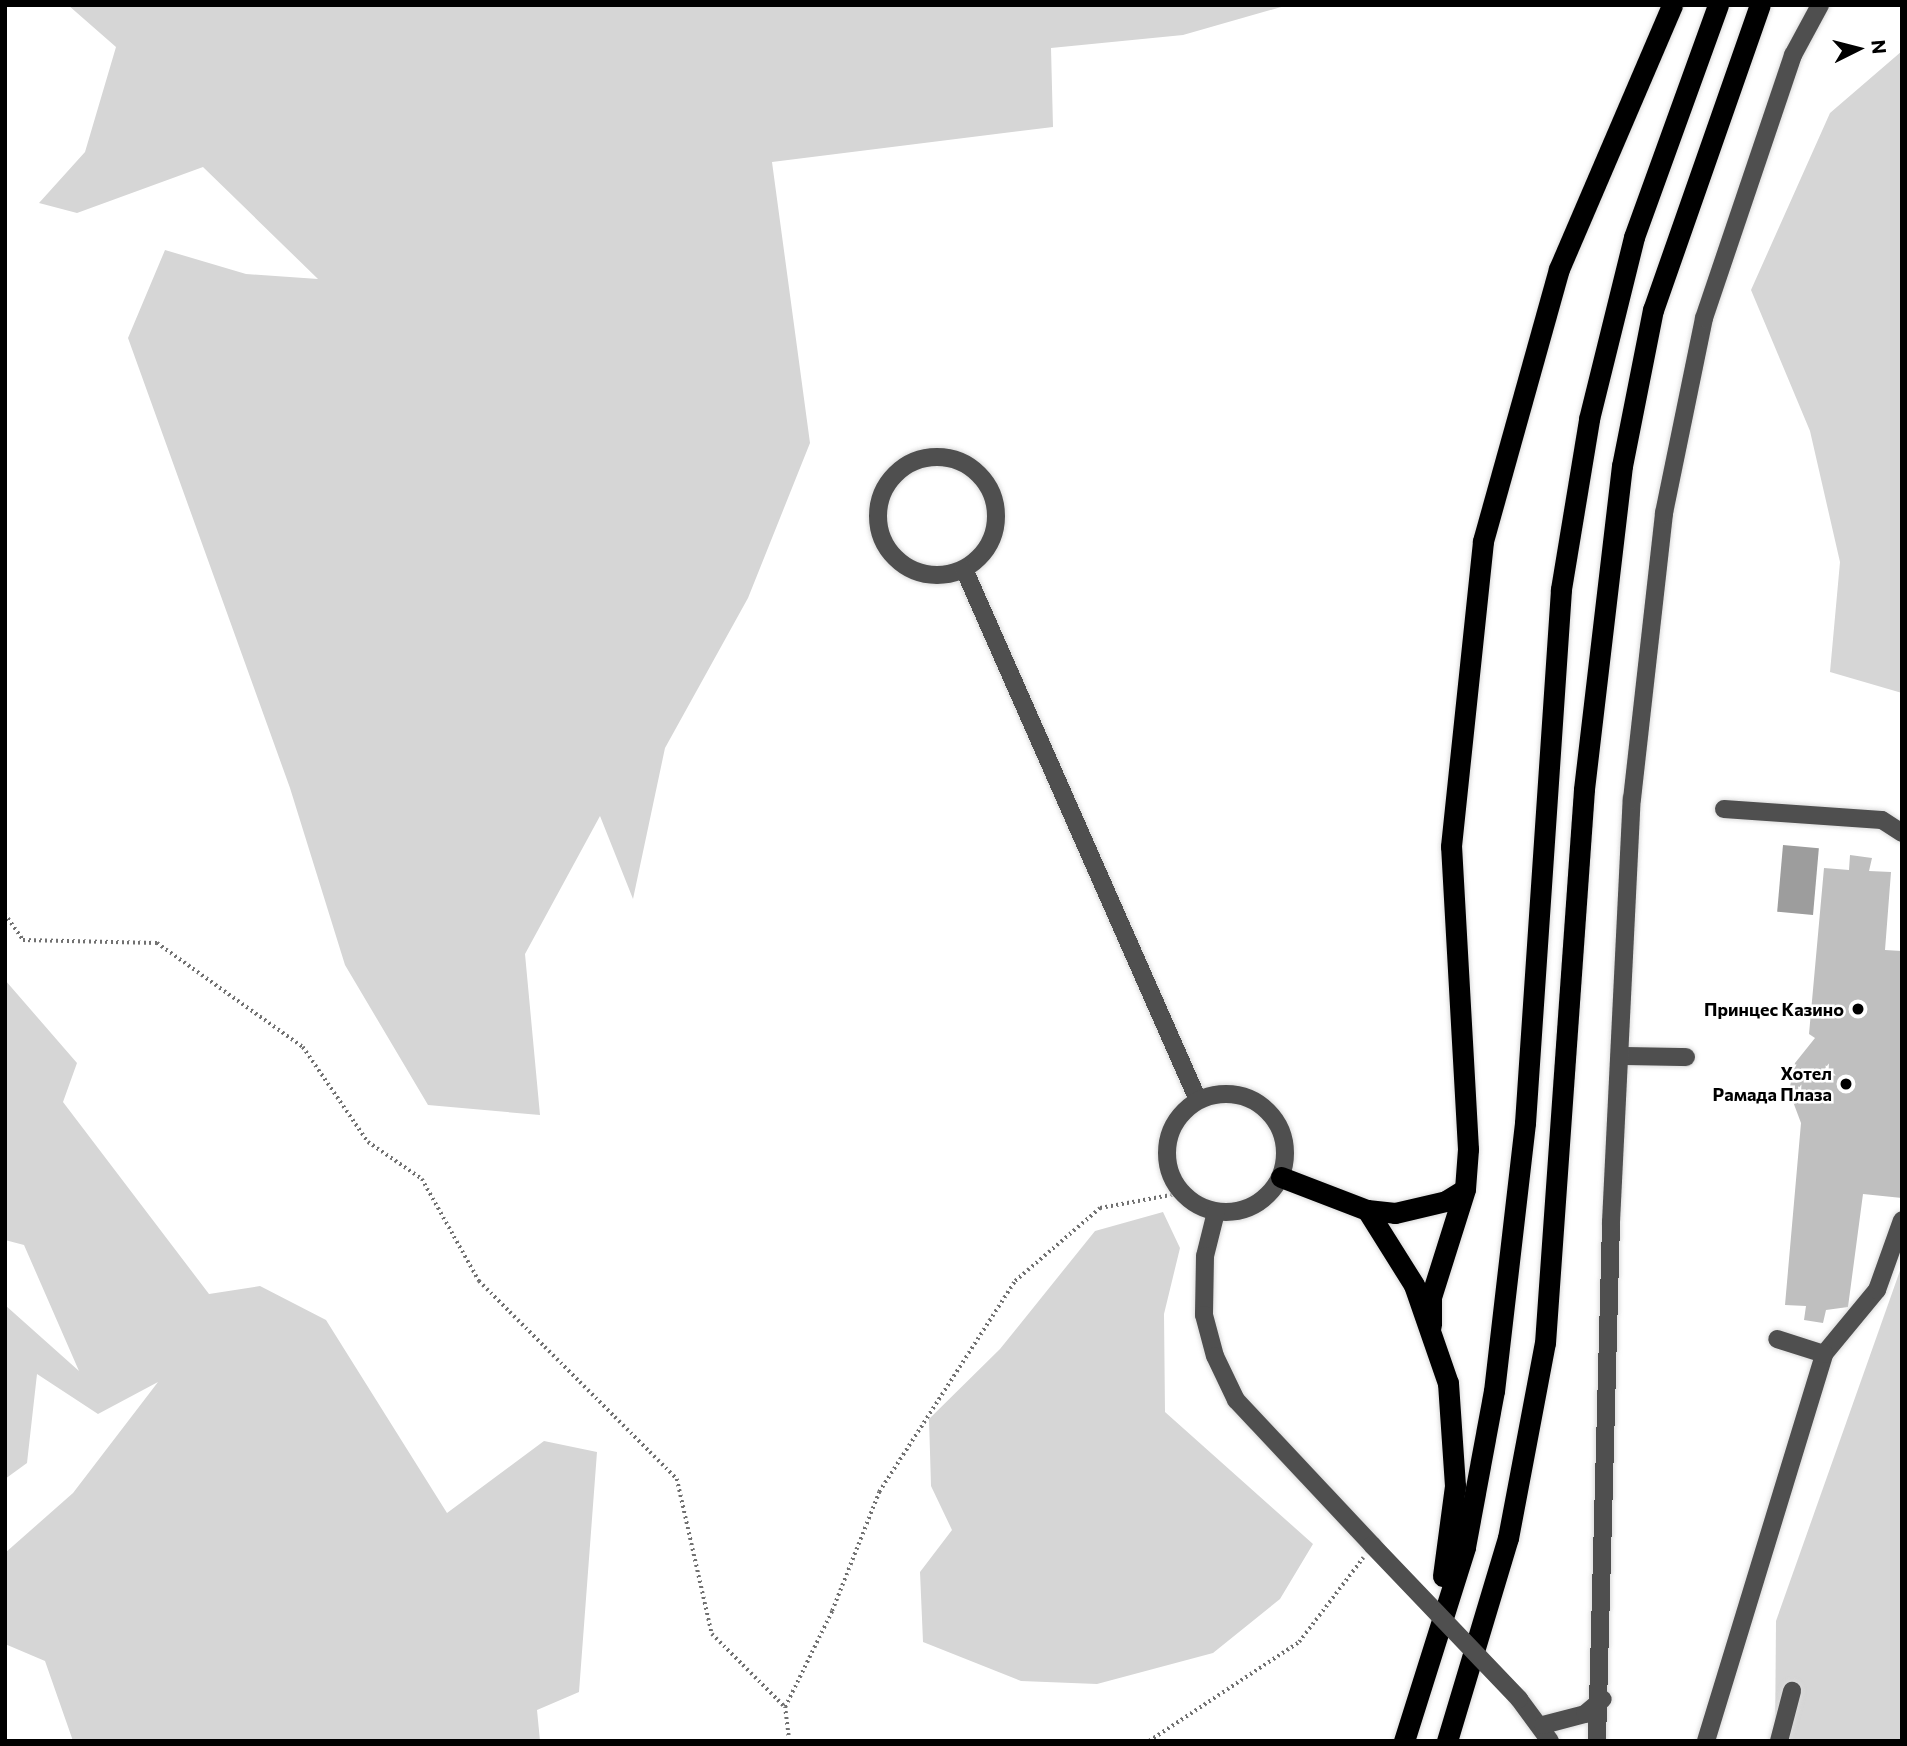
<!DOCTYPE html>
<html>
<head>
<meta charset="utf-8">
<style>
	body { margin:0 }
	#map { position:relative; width:1907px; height:1746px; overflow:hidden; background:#fff; font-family:Commissioner,sans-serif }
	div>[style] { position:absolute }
	.green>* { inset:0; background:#d6d6d6 }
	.water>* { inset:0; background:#9d9d9d; transform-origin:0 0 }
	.building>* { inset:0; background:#bfbfbf }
	.path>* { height:3.5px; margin-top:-1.75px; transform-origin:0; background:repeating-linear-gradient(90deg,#717171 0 2px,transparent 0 5.5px) }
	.roads { filter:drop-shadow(0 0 2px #dbdbdb) drop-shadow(0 0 2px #dbdbdb) }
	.minor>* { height:18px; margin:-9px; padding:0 9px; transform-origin:9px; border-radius:9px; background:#4f4f4f }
	.minor>.ring { margin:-9px; padding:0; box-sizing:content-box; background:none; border:18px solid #4f4f4f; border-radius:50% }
	.highway>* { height:21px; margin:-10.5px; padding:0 10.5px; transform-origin:10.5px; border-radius:10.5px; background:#000 }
	.minor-bridge>* { height:18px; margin:-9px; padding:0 9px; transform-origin:9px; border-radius:9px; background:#4f4f4f }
	.dots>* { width:19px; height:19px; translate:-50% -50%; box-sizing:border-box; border:4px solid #fff; border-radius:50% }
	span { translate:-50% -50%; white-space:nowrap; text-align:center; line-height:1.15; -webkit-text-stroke:5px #fff; paint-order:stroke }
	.poi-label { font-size:18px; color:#000; font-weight:700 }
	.right { translate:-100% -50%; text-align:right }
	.frame { position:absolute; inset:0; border:7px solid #000; pointer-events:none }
	.north { position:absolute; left:1823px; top:14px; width:70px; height:70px; -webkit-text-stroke:5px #fff; paint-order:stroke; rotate:84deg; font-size:19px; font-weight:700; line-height:28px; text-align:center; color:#000 }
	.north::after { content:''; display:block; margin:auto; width:24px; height:32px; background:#000; clip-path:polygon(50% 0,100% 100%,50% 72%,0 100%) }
</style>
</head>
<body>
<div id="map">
	<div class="green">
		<div style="clip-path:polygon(68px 5px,1288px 5px,1183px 35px,1051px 48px,1053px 127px,772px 162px,810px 443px,748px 598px,665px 748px,633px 899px,600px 816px,525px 954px,540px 1115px,428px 1105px,345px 965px,290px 788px,128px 338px,165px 250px,246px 274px,318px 279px,203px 167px,77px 213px,39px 203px,85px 152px,116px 47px)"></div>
		<div style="clip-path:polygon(1902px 51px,1902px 693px,1830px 672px,1840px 562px,1810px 431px,1751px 290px,1830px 113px)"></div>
		<div style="clip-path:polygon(5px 980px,77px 1063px,63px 1102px,209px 1294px,260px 1286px,326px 1320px,447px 1513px,544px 1441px,597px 1452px,579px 1692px,537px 1710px,540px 1741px,73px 1741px,45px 1661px,5px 1644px,5px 1553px,73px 1493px,158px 1382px,98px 1414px,37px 1374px,27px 1463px,5px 1479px,5px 1305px,79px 1371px,24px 1245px,5px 1240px)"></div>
		<div style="clip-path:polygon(1163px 1212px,1180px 1248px,1164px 1314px,1165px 1412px,1313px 1544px,1280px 1599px,1213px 1653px,1097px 1684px,1021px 1681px,923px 1642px,920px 1572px,952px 1530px,931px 1486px,929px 1419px,1000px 1349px,1095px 1231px)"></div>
		<div style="clip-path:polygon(1902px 1265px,1902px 1741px,1775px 1741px,1776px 1621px)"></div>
	</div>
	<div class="water">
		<div style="left:1783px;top:845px;width:36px;height:67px;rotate:5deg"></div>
	</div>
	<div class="building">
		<div style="clip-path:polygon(1850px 855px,1872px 858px,1869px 871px,1891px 872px,1885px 950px,1902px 951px,1902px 1198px,1863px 1194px,1848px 1307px,1826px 1310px,1823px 1323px,1804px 1320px,1806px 1306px,1785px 1305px,1801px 1123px,1789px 1091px,1795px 1063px,1815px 1038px,1809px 1034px,1824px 868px,1849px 870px)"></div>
	</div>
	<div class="path">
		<div style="left:5px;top:914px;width:32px;rotate:55deg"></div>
		<div style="left:23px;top:940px;width:134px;rotate:1.3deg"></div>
		<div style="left:157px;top:943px;width:179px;rotate:35.5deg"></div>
		<div style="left:303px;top:1047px;width:115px;rotate:55.6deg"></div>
		<div style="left:368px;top:1142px;width:65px;rotate:34.4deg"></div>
		<div style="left:422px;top:1179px;width:117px;rotate:60.8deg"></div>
		<div style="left:479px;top:1281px;width:280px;rotate:45deg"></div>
		<div style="left:677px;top:1479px;width:159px;rotate:77.3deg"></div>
		<div style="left:712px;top:1634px;width:103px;rotate:45deg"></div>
		<div style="left:789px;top:1741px;width:34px;rotate:-97deg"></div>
		<div style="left:785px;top:1707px;width:107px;rotate:-63.9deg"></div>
		<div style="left:832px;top:1611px;width:128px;rotate:-68.4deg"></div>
		<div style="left:879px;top:1492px;width:251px;rotate:-57.2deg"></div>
		<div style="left:1015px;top:1281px;width:112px;rotate:-40.7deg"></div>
		<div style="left:1100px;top:1208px;width:83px;rotate:-10.4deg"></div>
		<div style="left:1149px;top:1741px;width:180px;rotate:-33.4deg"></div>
		<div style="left:1299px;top:1642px;width:106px;rotate:-52.7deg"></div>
	</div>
	<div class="roads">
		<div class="minor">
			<div class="ring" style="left:878px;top:457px;width:100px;height:100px"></div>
			<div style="left:964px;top:569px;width:580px;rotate:66.22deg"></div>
			<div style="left:1724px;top:809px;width:158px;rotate:4deg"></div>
			<div style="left:1882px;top:820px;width:24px;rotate:33deg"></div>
			<div style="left:1620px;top:1056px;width:66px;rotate:0.9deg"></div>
			<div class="ring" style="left:1167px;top:1094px;width:100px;height:100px"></div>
			<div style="left:1216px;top:1212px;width:45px;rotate:104deg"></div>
			<div style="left:1205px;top:1256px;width:59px;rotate:91deg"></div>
			<div style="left:1204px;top:1315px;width:42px;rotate:75deg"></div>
			<div style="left:1215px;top:1356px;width:49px;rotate:64.5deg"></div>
			<div style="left:1236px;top:1400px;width:199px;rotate:46.8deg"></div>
			<div style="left:1824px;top:1354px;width:83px;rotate:-50.4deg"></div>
			<div style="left:1877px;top:1290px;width:74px;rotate:-70.3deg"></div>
			<div style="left:1519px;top:1699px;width:52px;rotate:53.6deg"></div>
			<div style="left:1543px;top:1725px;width:43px;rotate:-14.7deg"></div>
			<div style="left:1585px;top:1714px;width:23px;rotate:-40deg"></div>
			<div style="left:1597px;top:1741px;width:519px;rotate:-88.45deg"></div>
			<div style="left:1611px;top:1222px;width:424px;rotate:-87.2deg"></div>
			<div style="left:1632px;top:799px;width:288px;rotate:-83.6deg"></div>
			<div style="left:1664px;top:513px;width:199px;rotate:-78.4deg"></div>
			<div style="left:1704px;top:318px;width:278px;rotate:-71.3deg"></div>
			<div style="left:1793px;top:55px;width:57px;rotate:-61.6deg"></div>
			<div style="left:1706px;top:1741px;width:405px;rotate:-73deg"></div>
			<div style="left:1824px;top:1354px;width:49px;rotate:-162.3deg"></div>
			<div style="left:1779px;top:1741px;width:52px;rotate:-75.4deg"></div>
		</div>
		<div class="highway">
			<div style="left:1281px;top:1177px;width:92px;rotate:21deg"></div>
			<div style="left:1367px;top:1210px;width:28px;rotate:6deg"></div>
			<div style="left:1395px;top:1213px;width:52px;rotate:-13.2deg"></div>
			<div style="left:1446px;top:1201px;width:22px;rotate:-32deg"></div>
			<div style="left:1367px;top:1210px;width:89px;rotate:57.9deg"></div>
			<div style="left:1414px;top:1285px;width:104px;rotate:70.9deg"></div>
			<div style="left:1448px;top:1383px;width:103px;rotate:86.1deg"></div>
			<div style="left:1455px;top:1486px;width:91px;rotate:97.6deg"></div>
			<div style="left:1431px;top:1325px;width:28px;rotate:-90deg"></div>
			<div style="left:1431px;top:1297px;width:113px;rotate:-72.5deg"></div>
			<div style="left:1465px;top:1189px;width:40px;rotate:-85.7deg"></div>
			<div style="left:1468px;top:1149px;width:303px;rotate:-93.2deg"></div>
			<div style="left:1451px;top:846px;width:307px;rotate:-84deg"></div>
			<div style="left:1483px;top:541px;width:282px;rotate:-74.4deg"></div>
			<div style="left:1559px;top:269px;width:287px;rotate:-66.8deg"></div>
			<div style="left:1404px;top:1741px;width:203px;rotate:-72.5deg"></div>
			<div style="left:1465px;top:1547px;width:159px;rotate:-79.5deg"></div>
			<div style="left:1494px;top:1391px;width:270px;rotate:-83.4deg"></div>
			<div style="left:1525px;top:1123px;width:535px;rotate:-86.14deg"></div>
			<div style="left:1561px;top:589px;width:172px;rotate:-80.6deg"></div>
			<div style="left:1589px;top:419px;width:187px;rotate:-76.1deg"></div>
			<div style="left:1634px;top:237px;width:247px;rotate:-70.1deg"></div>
			<div style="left:1447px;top:1741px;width:212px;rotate:-73.3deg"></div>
			<div style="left:1508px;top:1538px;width:198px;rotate:-79.3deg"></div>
			<div style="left:1545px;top:1343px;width:555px;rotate:-85.97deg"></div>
			<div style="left:1584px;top:789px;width:325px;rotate:-83.3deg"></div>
			<div style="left:1622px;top:466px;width:159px;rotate:-78.8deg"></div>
			<div style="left:1653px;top:310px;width:323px;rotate:-70.7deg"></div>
		</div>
	</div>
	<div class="minor-bridge">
		<div style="left:1372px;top:1545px;width:213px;rotate:46.3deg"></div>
	</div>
	<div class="dots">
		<div style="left:1858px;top:1009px;background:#000"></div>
		<div style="left:1846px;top:1084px;background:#000"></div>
	</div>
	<div class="poi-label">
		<span class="right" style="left:1844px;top:1009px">Принцес Казино</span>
		<span class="right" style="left:1832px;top:1084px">Хотел<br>Рамада Плаза</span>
	</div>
	<div class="frame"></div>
	<div class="north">N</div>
</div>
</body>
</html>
